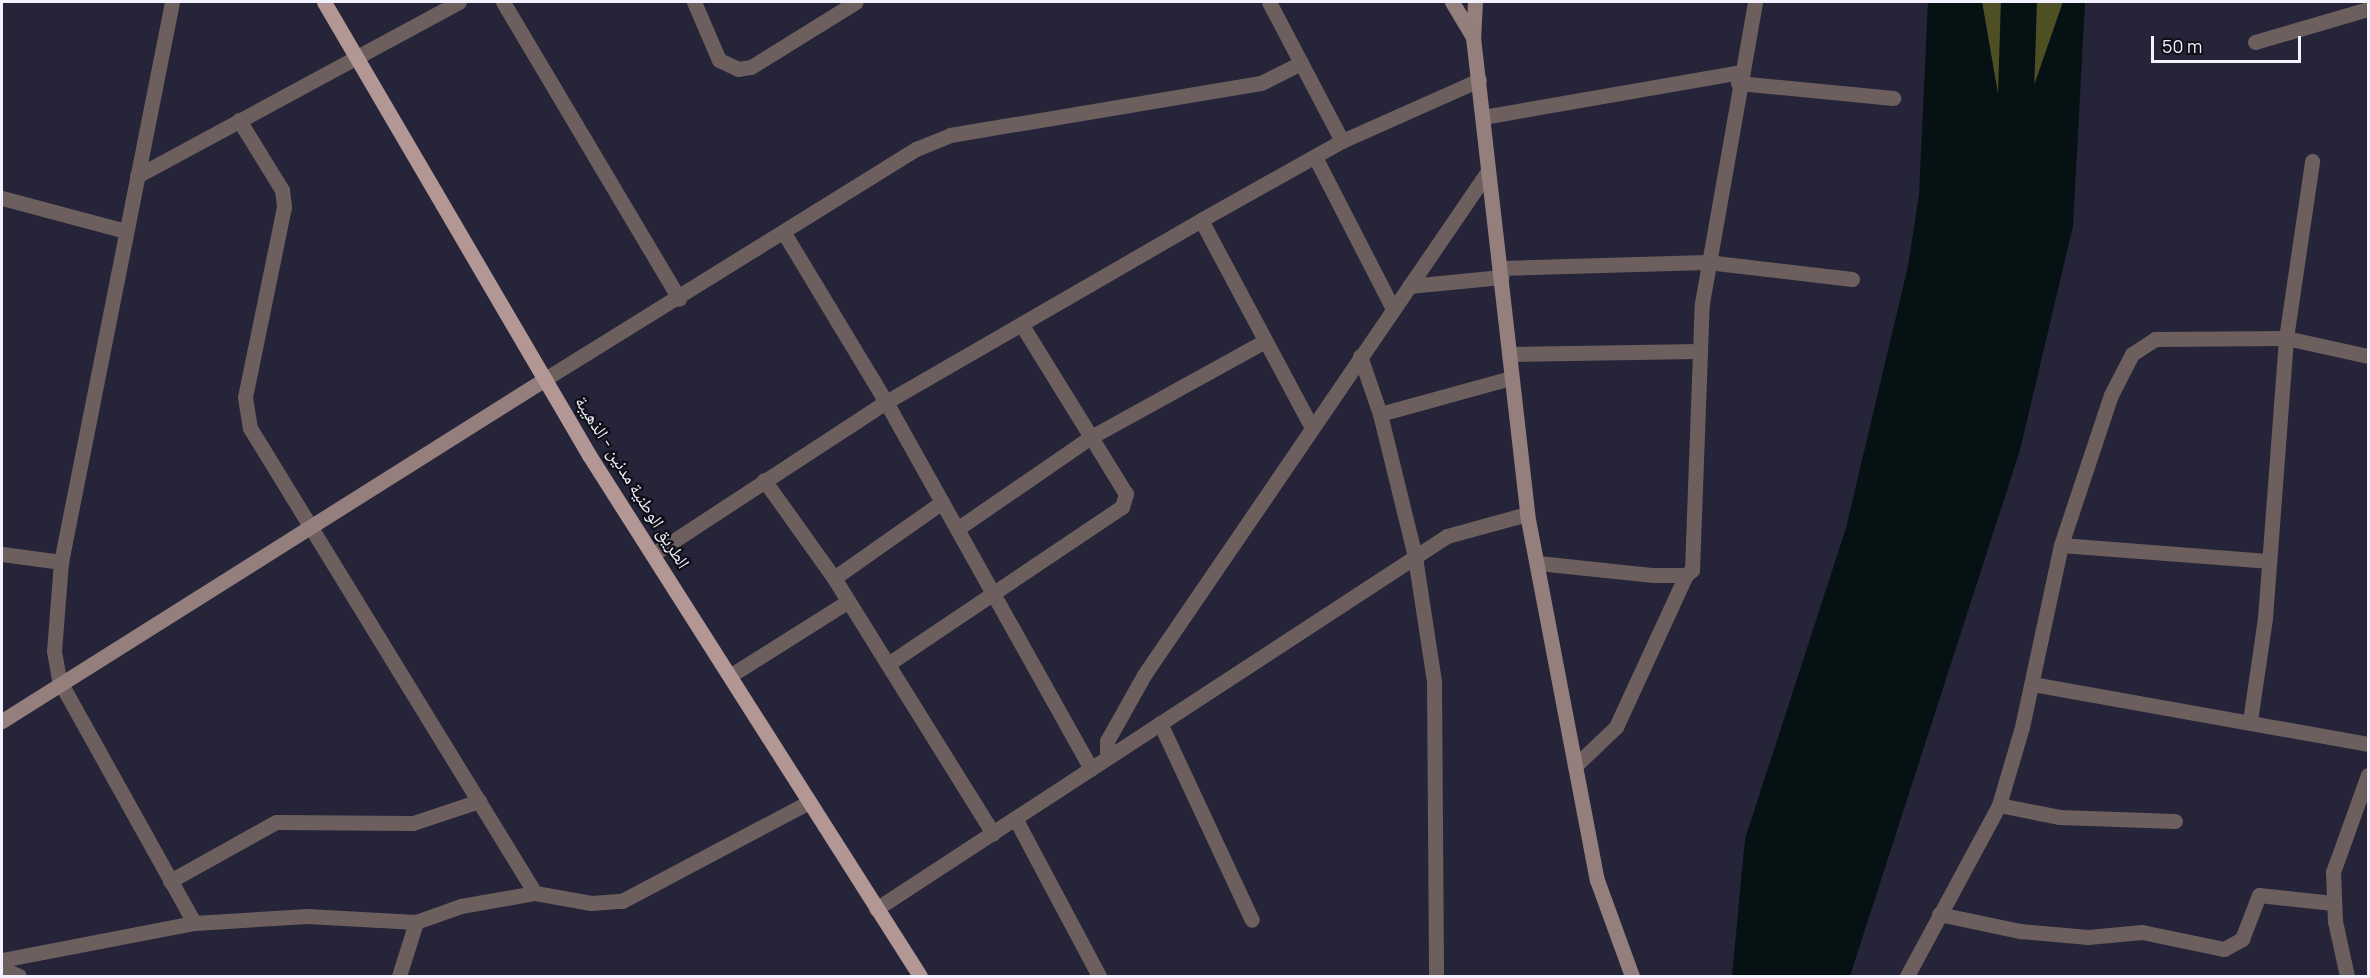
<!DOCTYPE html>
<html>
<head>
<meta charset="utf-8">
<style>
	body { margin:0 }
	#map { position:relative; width:2370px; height:978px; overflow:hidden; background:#252439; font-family:Manrope,"Noto Naskh Arabic",sans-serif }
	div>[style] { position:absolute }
	.green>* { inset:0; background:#4e5023 }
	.water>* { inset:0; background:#051113 }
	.river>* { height:36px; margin:-18px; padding:0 18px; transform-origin:18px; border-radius:18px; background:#051113 }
	.street>* { height:15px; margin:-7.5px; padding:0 7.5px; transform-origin:7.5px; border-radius:7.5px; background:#6c5f5e }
	.secondary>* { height:15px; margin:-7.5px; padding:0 7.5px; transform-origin:7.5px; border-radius:7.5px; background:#947f7d }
	.primary>* { height:15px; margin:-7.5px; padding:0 7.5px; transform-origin:7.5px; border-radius:7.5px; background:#b29795 }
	span { translate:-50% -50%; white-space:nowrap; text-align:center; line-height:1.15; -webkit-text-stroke:4.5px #0f0f18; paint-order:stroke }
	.street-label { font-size:18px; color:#f2f1fd }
	.frame { position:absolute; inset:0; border:3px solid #f2f1fd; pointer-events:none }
	.scale { position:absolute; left:2151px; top:36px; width:150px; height:27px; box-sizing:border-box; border:3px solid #f2f1fd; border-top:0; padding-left:8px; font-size:18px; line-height:21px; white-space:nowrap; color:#f2f1fd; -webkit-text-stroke:4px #0f0f18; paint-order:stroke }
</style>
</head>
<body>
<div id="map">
	<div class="green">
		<div style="clip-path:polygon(1982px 2px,2063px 2px,2015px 141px,1999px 100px)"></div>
	</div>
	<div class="water">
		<div style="clip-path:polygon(1928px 2px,1982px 2px,1999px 100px,2015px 140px,2063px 2px,2085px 2px,2073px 226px,2020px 450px,1850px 976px,1732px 976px,1745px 839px,1846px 528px,1908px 266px,1919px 195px)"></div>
	</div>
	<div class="river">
		<div style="left:2013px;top:190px;width:188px;rotate:-88.2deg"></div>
	</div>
	<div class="street">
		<div style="left:172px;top:2px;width:571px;rotate:101.21deg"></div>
		<div style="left:61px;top:562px;width:89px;rotate:94.5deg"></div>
		<div style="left:54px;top:651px;width:29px;rotate:80deg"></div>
		<div style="left:59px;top:680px;width:278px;rotate:60.9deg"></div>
		<div style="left:503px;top:2px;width:345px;rotate:59.3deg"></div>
		<div style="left:694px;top:2px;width:63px;rotate:66.7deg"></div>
		<div style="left:719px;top:60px;width:21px;rotate:25deg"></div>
		<div style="left:738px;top:69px;width:13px;rotate:-9deg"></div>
		<div style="left:751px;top:67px;width:123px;rotate:-31.8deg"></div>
		<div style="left:1269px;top:2px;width:157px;rotate:62.3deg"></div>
		<div style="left:2255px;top:42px;width:118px;rotate:-16.3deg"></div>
		<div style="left:1738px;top:83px;width:156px;rotate:5.5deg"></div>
		<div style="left:1483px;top:117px;width:261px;rotate:-9.9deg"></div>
		<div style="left:239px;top:120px;width:82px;rotate:58.4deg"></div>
		<div style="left:282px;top:190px;width:17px;rotate:83deg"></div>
		<div style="left:284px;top:207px;width:194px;rotate:101.6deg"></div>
		<div style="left:245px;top:397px;width:31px;rotate:81deg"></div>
		<div style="left:250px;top:428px;width:545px;rotate:58.5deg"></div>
		<div style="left:1315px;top:157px;width:171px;rotate:62.8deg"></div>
		<div style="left:137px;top:176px;width:366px;rotate:-28.4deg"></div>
		<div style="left:2px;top:198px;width:128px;rotate:14.9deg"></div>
		<div style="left:1201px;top:220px;width:234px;rotate:61.9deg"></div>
		<div style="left:784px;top:233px;width:197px;rotate:58.9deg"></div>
		<div style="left:886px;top:402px;width:420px;rotate:60.8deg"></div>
		<div style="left:1501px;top:268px;width:206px;rotate:-1.7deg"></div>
		<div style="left:1707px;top:262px;width:146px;rotate:6.7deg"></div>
		<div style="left:1409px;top:286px;width:93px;rotate:-5.5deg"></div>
		<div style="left:1509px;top:354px;width:190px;rotate:-0.9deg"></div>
		<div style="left:1360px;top:356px;width:61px;rotate:71deg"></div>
		<div style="left:1380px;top:414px;width:147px;rotate:76.2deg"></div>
		<div style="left:1415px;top:557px;width:125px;rotate:81.3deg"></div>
		<div style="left:1434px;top:681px;width:295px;rotate:89.6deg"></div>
		<div style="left:545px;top:379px;width:437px;rotate:-31.8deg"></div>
		<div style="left:916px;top:149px;width:37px;rotate:-22deg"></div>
		<div style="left:950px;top:135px;width:315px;rotate:-9.5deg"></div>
		<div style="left:1261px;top:83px;width:45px;rotate:-26.6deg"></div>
		<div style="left:1380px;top:414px;width:136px;rotate:-15.4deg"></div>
		<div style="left:764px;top:480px;width:120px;rotate:54.5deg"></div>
		<div style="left:834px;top:578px;width:301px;rotate:58.1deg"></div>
		<div style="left:957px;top:529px;width:163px;rotate:-34.5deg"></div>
		<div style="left:1091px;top:437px;width:129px;rotate:-121.7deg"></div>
		<div style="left:2061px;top:545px;width:207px;rotate:4.4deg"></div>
		<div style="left:655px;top:553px;width:276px;rotate:-33.2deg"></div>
		<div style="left:886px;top:402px;width:364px;rotate:-30deg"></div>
		<div style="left:1201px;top:220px;width:162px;rotate:-29.3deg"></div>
		<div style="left:1342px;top:141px;width:150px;rotate:-24deg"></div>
		<div style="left:2px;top:554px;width:60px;rotate:7.7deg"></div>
		<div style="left:1538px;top:563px;width:116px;rotate:6deg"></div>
		<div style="left:1653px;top:575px;width:33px"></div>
		<div style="left:1686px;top:575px;width:8px;rotate:-40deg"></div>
		<div style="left:1692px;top:570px;width:267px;rotate:-87.9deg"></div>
		<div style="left:1702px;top:303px;width:306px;rotate:-80deg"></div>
		<div style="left:834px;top:578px;width:132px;rotate:-35.1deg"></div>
		<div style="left:888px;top:664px;width:282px;rotate:-33.9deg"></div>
		<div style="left:1122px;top:507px;width:14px;rotate:-73deg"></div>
		<div style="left:1126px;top:494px;width:67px;rotate:-121.6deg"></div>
		<div style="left:1091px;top:437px;width:199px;rotate:-28.9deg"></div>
		<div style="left:731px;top:675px;width:137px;rotate:-32.2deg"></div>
		<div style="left:2032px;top:684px;width:341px;rotate:10.1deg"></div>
		<div style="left:2250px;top:721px;width:104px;rotate:-81.7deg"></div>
		<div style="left:2265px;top:618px;width:281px;rotate:-85.7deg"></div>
		<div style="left:2286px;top:338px;width:84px;rotate:12.4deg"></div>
		<div style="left:1160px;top:723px;width:217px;rotate:65deg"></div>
		<div style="left:1107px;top:758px;width:17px;rotate:-90deg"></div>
		<div style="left:1107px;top:741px;width:76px;rotate:-60.7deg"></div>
		<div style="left:1144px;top:675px;width:610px;rotate:-55.68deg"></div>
		<div style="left:1575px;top:766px;width:57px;rotate:-43.6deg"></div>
		<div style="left:1616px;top:727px;width:167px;rotate:-65.3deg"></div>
		<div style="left:1999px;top:805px;width:61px;rotate:11.3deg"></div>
		<div style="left:2059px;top:817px;width:116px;rotate:2deg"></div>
		<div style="left:1015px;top:818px;width:179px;rotate:62deg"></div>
		<div style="left:170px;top:881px;width:121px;rotate:-29.1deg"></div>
		<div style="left:276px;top:822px;width:137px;rotate:0.4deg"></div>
		<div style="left:413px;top:823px;width:70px;rotate:-18.4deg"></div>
		<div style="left:876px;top:909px;width:682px;rotate:-33.15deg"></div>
		<div style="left:1447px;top:536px;width:83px;rotate:-15.4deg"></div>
		<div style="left:1939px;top:914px;width:83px;rotate:11.9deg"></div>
		<div style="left:2020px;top:931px;width:68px;rotate:5deg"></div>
		<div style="left:2088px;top:937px;width:54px;rotate:-5.3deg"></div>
		<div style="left:2142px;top:932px;width:84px;rotate:11.7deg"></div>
		<div style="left:2224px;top:949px;width:21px;rotate:-29deg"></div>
		<div style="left:2242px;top:939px;width:47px;rotate:-68.9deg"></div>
		<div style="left:2259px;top:895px;width:74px;rotate:6.2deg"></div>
		<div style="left:2px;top:960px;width:196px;rotate:-10.9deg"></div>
		<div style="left:194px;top:923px;width:113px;rotate:-3.5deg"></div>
		<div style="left:307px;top:916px;width:109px;rotate:3.2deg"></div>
		<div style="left:416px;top:922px;width:48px;rotate:-19.6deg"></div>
		<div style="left:461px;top:906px;width:75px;rotate:-10deg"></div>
		<div style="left:535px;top:893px;width:57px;rotate:10.1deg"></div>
		<div style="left:591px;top:903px;width:31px;rotate:-4deg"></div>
		<div style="left:622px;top:901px;width:212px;rotate:-27.9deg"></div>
		<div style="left:2px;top:969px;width:18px;rotate:22deg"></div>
		<div style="left:399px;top:976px;width:57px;rotate:-72.5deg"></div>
		<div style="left:1907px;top:976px;width:194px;rotate:-61.7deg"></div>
		<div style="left:1999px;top:805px;width:81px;rotate:-73.6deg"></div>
		<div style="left:2022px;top:727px;width:186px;rotate:-77.9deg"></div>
		<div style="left:2061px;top:545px;width:158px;rotate:-71.6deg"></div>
		<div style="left:2111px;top:395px;width:46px;rotate:-62.9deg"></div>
		<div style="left:2132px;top:354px;width:27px;rotate:-33deg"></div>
		<div style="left:2155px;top:339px;width:131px;rotate:-0.4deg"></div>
		<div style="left:2286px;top:338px;width:179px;rotate:-81.6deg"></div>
		<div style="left:2347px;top:976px;width:56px;rotate:-102.3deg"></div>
		<div style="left:2335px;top:921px;width:49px;rotate:-92.3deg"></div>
		<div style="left:2333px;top:872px;width:103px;rotate:-70.2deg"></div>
	</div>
	<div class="secondary">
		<div style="left:1452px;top:2px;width:41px;rotate:59deg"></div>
		<div style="left:1475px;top:2px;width:35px;rotate:93deg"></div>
		<div style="left:1473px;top:37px;width:480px;rotate:83.5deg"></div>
		<div style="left:1527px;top:514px;width:373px;rotate:79.2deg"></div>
		<div style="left:1597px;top:880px;width:102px;rotate:70deg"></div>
		<div style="left:2px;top:721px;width:642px;rotate:-32.2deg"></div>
	</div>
	<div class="primary">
		<div style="left:324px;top:2px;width:525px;rotate:59.67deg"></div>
		<div style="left:589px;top:455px;width:617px;rotate:57.57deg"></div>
	</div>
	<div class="street-label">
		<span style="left:633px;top:482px;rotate:58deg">الطريق الوطنية مدنين - الذهيبة</span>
	</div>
	<div class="frame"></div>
	<div class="scale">50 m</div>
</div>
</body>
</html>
